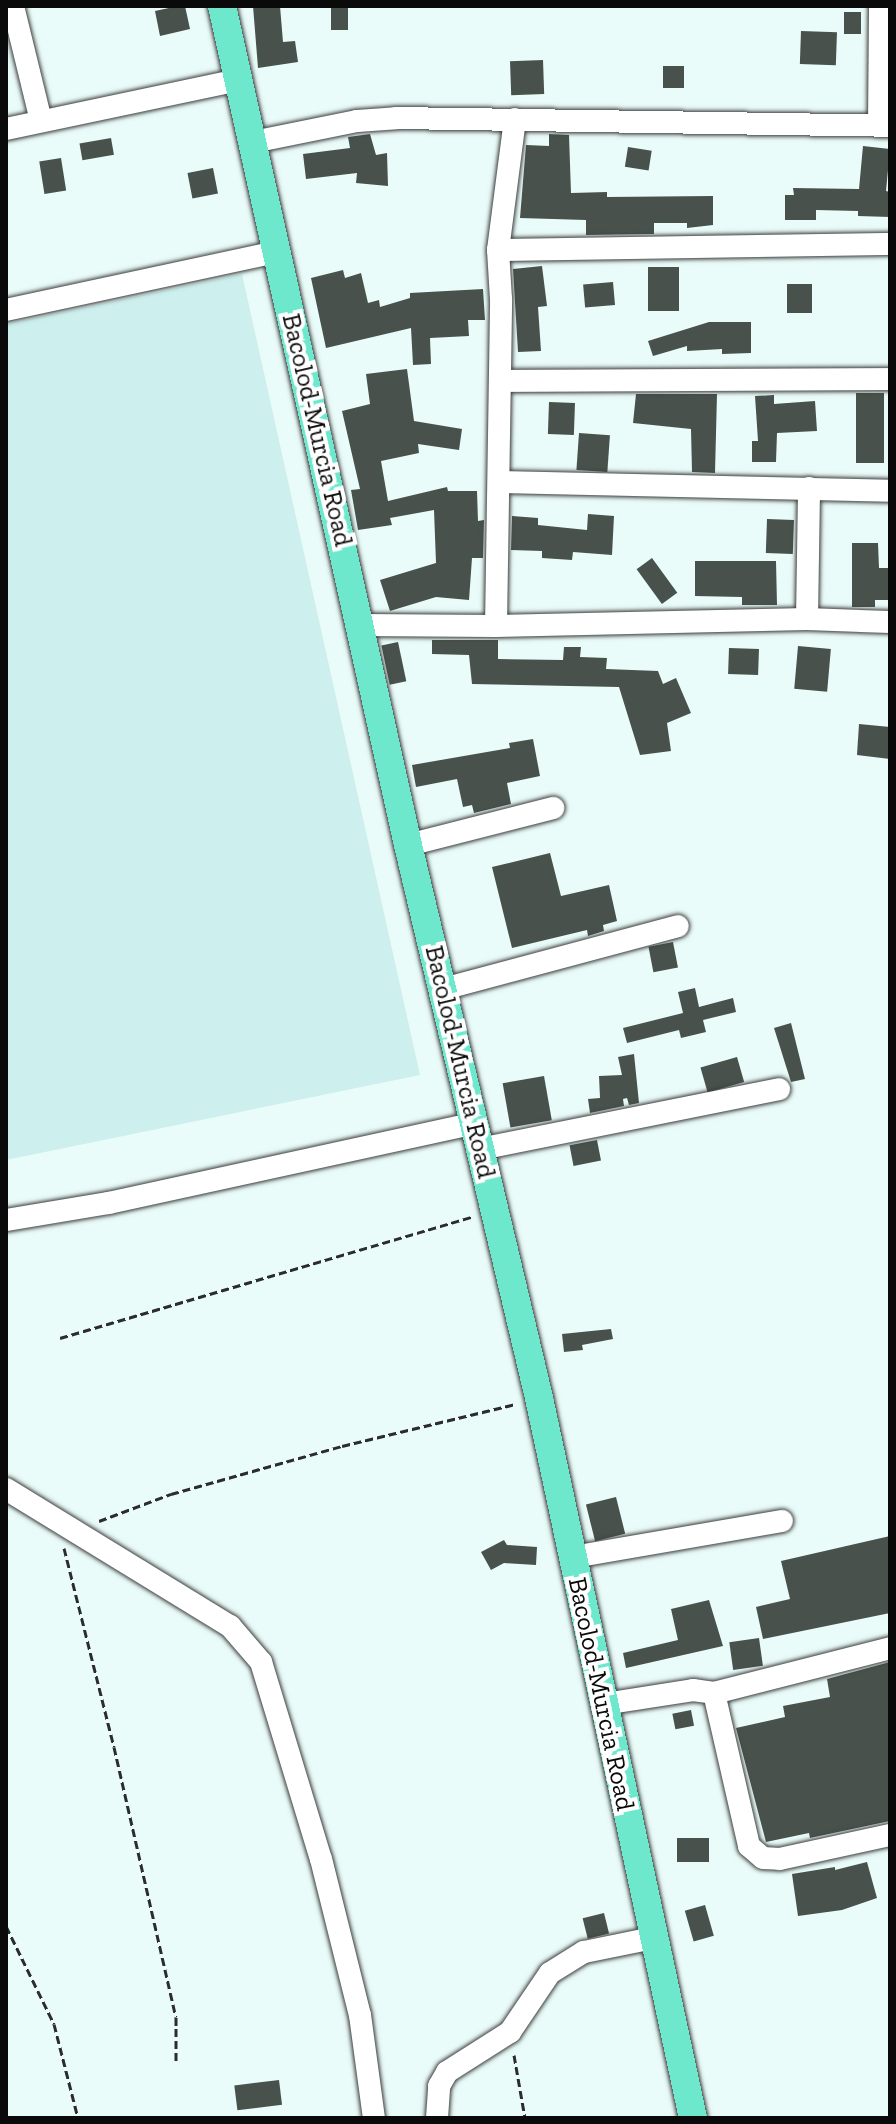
<!DOCTYPE html>
<html>
<head>
<meta charset="utf-8">
<style>
	body { margin:0 }
	#map { position:relative; width:896px; height:2124px; overflow:hidden; background:#e9fcf9; font-family:"Zilla Slab",serif }
	div>[style] { position:absolute }
	.farmland>* { inset:0; background:#cdefed }
	.building>* { inset:0; background:#48514b; transform-origin:0 0 }
	.path>* { height:3px; margin-top:-1.5px; transform-origin:0; background:repeating-linear-gradient(90deg,#2c2c2c 0 8px,transparent 0 12px) }
	.roads { filter:drop-shadow(0 0 2px #3d3d3d) drop-shadow(0 0 2px #3d3d3d) }
	.minor>* { height:22px; margin:-11px; padding:0 11px; transform-origin:11px; border-radius:11px; background:#fff }
	.major>* { height:28px; margin:-14px; padding:0 14px; transform-origin:14px; border-radius:14px; background:#6de8cd }
	span { translate:-50% -50%; white-space:nowrap; text-align:center; line-height:1.15; -webkit-text-stroke:8px #fff; paint-order:stroke }
	.street-label { font-size:26px; color:#0a0a0a }
	.frame { position:absolute; inset:0; border:8px solid #0a0a0a; pointer-events:none }
</style>
</head>
<body>
<div id="map">
	<div class="farmland">
		<div style="clip-path:polygon(242px 274px,420px 1075px,6px 1160px,6px 324px)"></div>
	</div>
	<div class="building">
		<div style="clip-path:polygon(178px 6px,185px 6px,190px 29px,160px 36px,155px 11px)"></div>
		<div style="clip-path:polygon(253px 6px,280px 6px,283px 42px,295px 41px,298px 62px,258px 68px)"></div>
		<div style="left:331px;top:6px;width:17px;height:24px"></div>
		<div style="left:844px;top:12px;width:17px;height:22px"></div>
		<div style="left:801px;top:31px;width:36px;height:33px;rotate:2deg"></div>
		<div style="left:543px;top:60px;width:34px;height:33px;rotate:88deg"></div>
		<div style="left:663px;top:66px;width:21px;height:22px"></div>
		<div style="clip-path:polygon(370px 134px,376px 155px,387px 153px,388px 186px,356px 183px,357px 173px,306px 179px,303px 154px,350px 148px,348px 137px)"></div>
		<div style="clip-path:polygon(549px 134px,569px 135px,571px 193px,607px 192px,607px 197px,713px 196px,713px 225px,687px 228px,687px 223px,654px 223px,654px 234px,586px 235px,586px 220px,520px 218px,526px 145px,549px 146px)"></div>
		<div style="left:111px;top:138px;width:17px;height:32px;rotate:80deg"></div>
		<div style="clip-path:polygon(863px 146px,890px 149px,886px 191px,890px 192px,890px 217px,858px 216px,858px 211px,816px 210px,816px 220px,785px 220px,785px 195px,794px 195px,793px 188px,859px 189px)"></div>
		<div style="left:628px;top:147px;width:24px;height:20px;rotate:9deg"></div>
		<div style="left:61px;top:158px;width:33px;height:22px;rotate:81deg"></div>
		<div style="left:213px;top:168px;width:26px;height:26px;rotate:79deg"></div>
		<div style="clip-path:polygon(542px 266px,547px 306px,538px 307px,541px 351px,518px 352px,513px 269px)"></div>
		<div style="left:648px;top:267px;width:31px;height:44px"></div>
		<div style="clip-path:polygon(343px 270px,345px 278px,361px 273px,368px 303px,379px 300px,380px 307px,410px 298px,410px 293px,483px 289px,485px 320px,468px 320px,469px 336px,430px 338px,431px 364px,413px 365px,411px 328px,326px 348px,311px 278px)"></div>
		<div style="left:613px;top:282px;width:23px;height:30px;rotate:85deg"></div>
		<div style="left:787px;top:284px;width:25px;height:29px"></div>
		<div style="clip-path:polygon(709px 322px,751px 322px,751px 353px,722px 354px,722px 349px,687px 351px,687px 346px,653px 356px,648px 341px)"></div>
		<div style="clip-path:polygon(407px 369px,414px 421px,462px 429px,459px 450px,418px 444px,419px 453px,381px 461px,388px 501px,447px 487px,448px 491px,477px 491px,478px 521px,484px 520px,483px 558px,472px 558px,469px 600px,436px 597px,390px 611px,380px 580px,436px 563px,434px 510px,390px 518px,392px 525px,358px 530px,351px 490px,360px 489px,342px 411px,370px 404px,366px 374px)"></div>
		<div style="left:856px;top:393px;width:28px;height:70px"></div>
		<div style="clip-path:polygon(636px 394px,717px 394px,715px 473px,692px 472px,691px 429px,633px 423px)"></div>
		<div style="clip-path:polygon(774px 395px,774px 404px,815px 401px,817px 431px,777px 433px,776px 462px,752px 462px,752px 441px,758px 441px,755px 396px)"></div>
		<div style="left:549px;top:402px;width:26px;height:32px;rotate:2deg"></div>
		<div style="left:579px;top:433px;width:31px;height:37px;rotate:4deg"></div>
		<div style="clip-path:polygon(588px 514px,614px 516px,612px 555px,573px 552px,572px 560px,542px 558px,542px 551px,511px 550px,512px 516px,538px 518px,538px 525px,587px 530px)"></div>
		<div style="left:767px;top:519px;width:27px;height:34px;rotate:2deg"></div>
		<div style="clip-path:polygon(852px 543px,878px 543px,879px 568px,890px 568px,890px 600px,875px 600px,875px 607px,852px 607px)"></div>
		<div style="left:652px;top:558px;width:43px;height:19px;rotate:54deg"></div>
		<div style="clip-path:polygon(695px 561px,776px 561px,777px 605px,742px 605px,742px 597px,695px 596px)"></div>
		<div style="clip-path:polygon(432px 640px,498px 640px,498px 659px,563px 660px,564px 647px,581px 647px,580px 657px,607px 658px,606px 669px,658px 671px,663px 684px,676px 678px,691px 713px,667px 723px,671px 751px,640px 755px,619px 687px,472px 684px,469px 655px,432px 654px)"></div>
		<div style="left:398px;top:642px;width:40px;height:17px;rotate:78deg"></div>
		<div style="left:798px;top:646px;width:33px;height:43px;rotate:5deg"></div>
		<div style="left:729px;top:648px;width:30px;height:26px;rotate:2deg"></div>
		<div style="clip-path:polygon(859px 724px,890px 727px,890px 759px,857px 755px)"></div>
		<div style="clip-path:polygon(533px 739px,540px 776px,507px 783px,511px 804px,474px 813px,472px 805px,463px 807px,457px 779px,416px 787px,412px 765px,510px 748px,509px 743px)"></div>
		<div style="clip-path:polygon(550px 853px,561px 896px,609px 885px,617px 921px,603px 925px,604px 931px,588px 936px,587px 930px,512px 948px,492px 867px)"></div>
		<div style="left:673px;top:942px;width:26px;height:25px;rotate:79deg"></div>
		<div style="clip-path:polygon(695px 988px,699px 1007px,733px 998px,736px 1012px,703px 1020px,706px 1032px,681px 1038px,679px 1030px,627px 1043px,623px 1028px,683px 1013px,678px 992px)"></div>
		<div style="clip-path:polygon(791px 1023px,805px 1079px,791px 1082px,774px 1028px)"></div>
		<div style="clip-path:polygon(634px 1054px,639px 1103px,629px 1105px,627px 1098px,623px 1099px,624px 1106px,590px 1113px,588px 1099px,600px 1098px,599px 1076px,622px 1075px,618px 1057px)"></div>
		<div style="left:737px;top:1057px;width:26px;height:38px;rotate:74deg"></div>
		<div style="left:544px;top:1076px;width:45px;height:42px;rotate:80deg"></div>
		<div style="left:597px;top:1140px;width:21px;height:28px;rotate:79deg"></div>
		<div style="clip-path:polygon(611px 1329px,613px 1339px,582px 1345px,583px 1350px,564px 1352px,562px 1334px)"></div>
		<div style="left:616px;top:1497px;width:38px;height:31px;rotate:76deg"></div>
		<div style="clip-path:polygon(890px 1536px,890px 1613px,763px 1639px,756px 1607px,790px 1599px,781px 1561px)"></div>
		<div style="clip-path:polygon(504px 1540px,507px 1545px,537px 1547px,536px 1565px,504px 1563px,491px 1570px,481px 1552px)"></div>
		<div style="clip-path:polygon(709px 1600px,723px 1646px,626px 1668px,623px 1653px,678px 1640px,671px 1609px)"></div>
		<div style="left:759px;top:1638px;width:28px;height:30px;rotate:82deg"></div>
		<div style="clip-path:polygon(890px 1662px,890px 1821px,810px 1838px,809px 1833px,766px 1842px,736px 1728px,785px 1717px,783px 1706px,830px 1697px,827px 1679px)"></div>
		<div style="left:691px;top:1710px;width:16px;height:19px;rotate:79deg"></div>
		<div style="left:677px;top:1838px;width:32px;height:24px"></div>
		<div style="clip-path:polygon(867px 1862px,877px 1898px,842px 1910px,798px 1916px,792px 1874px,835px 1867px,835px 1870px)"></div>
		<div style="left:705px;top:1905px;width:32px;height:21px;rotate:74deg"></div>
		<div style="left:604px;top:1913px;width:21px;height:22px;rotate:76deg"></div>
		<div style="left:279px;top:2080px;width:25px;height:45px;rotate:83deg"></div>
	</div>
	<div class="path">
		<div style="left:60px;top:1338px;width:429px;rotate:-16.4deg"></div>
		<div style="left:99px;top:1521px;width:77px;rotate:-20.6deg"></div>
		<div style="left:171px;top:1494px;width:178px;rotate:-15.7deg"></div>
		<div style="left:342px;top:1446px;width:178px;rotate:-13.6deg"></div>
		<div style="left:64px;top:1548px;width:205px;rotate:75.9deg"></div>
		<div style="left:114px;top:1747px;width:277px;rotate:77.1deg"></div>
		<div style="left:176px;top:2017px;width:46px;rotate:90deg"></div>
		<div style="left:6px;top:1926px;width:109px;rotate:63.9deg"></div>
		<div style="left:54px;top:2024px;width:97px;rotate:75.7deg"></div>
		<div style="left:514px;top:2055px;width:64px;rotate:80.1deg"></div>
	</div>
	<div class="roads">
		<div class="minor">
			<div style="left:13px;top:6px;width:118px;rotate:76.3deg"></div>
			<div style="left:879px;top:126px;width:120px;rotate:-89.5deg"></div>
			<div style="left:6px;top:129px;width:237px;rotate:-11.9deg"></div>
			<div style="left:253px;top:142px;width:106px;rotate:-11.4deg"></div>
			<div style="left:357px;top:121px;width:39px;rotate:-4deg"></div>
			<div style="left:396px;top:118px;width:494px;rotate:0.9deg"></div>
			<div style="left:498px;top:250px;width:392px;rotate:-0.9deg"></div>
			<div style="left:6px;top:310px;width:276px;rotate:-12.1deg"></div>
			<div style="left:500px;top:381px;width:390px;rotate:-0.3deg"></div>
			<div style="left:500px;top:482px;width:390px;rotate:1.3deg"></div>
			<div style="left:807px;top:619px;width:131px;rotate:-89.1deg"></div>
			<div style="left:361px;top:625px;width:135px;rotate:0.4deg"></div>
			<div style="left:496px;top:626px;width:311px;rotate:-1.3deg"></div>
			<div style="left:807px;top:619px;width:83px;rotate:2.1deg"></div>
			<div style="left:496px;top:626px;width:327px;rotate:-89.1deg"></div>
			<div style="left:501px;top:299px;width:49px;rotate:-93.5deg"></div>
			<div style="left:498px;top:250px;width:132px;rotate:-82.6deg"></div>
			<div style="left:408px;top:845px;width:150px;rotate:-14.3deg"></div>
			<div style="left:443px;top:989px;width:243px;rotate:-15deg"></div>
			<div style="left:480px;top:1149px;width:305px;rotate:-11.3deg"></div>
			<div style="left:6px;top:1220px;width:104px;rotate:-9.4deg"></div>
			<div style="left:109px;top:1203px;width:375px;rotate:-12.3deg"></div>
			<div style="left:6px;top:1489px;width:263px;rotate:31.5deg"></div>
			<div style="left:230px;top:1626px;width:48px;rotate:49.3deg"></div>
			<div style="left:261px;top:1662px;width:206px;rotate:73.1deg"></div>
			<div style="left:321px;top:1859px;width:161px;rotate:76deg"></div>
			<div style="left:360px;top:2015px;width:104px;rotate:82.3deg"></div>
			<div style="left:573px;top:1557px;width:212px;rotate:-9.8deg"></div>
			<div style="left:714px;top:1693px;width:157px;rotate:77.1deg"></div>
			<div style="left:749px;top:1846px;width:18px;rotate:41deg"></div>
			<div style="left:763px;top:1858px;width:17px;rotate:3deg"></div>
			<div style="left:780px;top:1859px;width:113px;rotate:-12.3deg"></div>
			<div style="left:604px;top:1704px;width:90px;rotate:-8.9deg"></div>
			<div style="left:693px;top:1690px;width:21px;rotate:8deg"></div>
			<div style="left:714px;top:1693px;width:182px;rotate:-14.3deg"></div>
			<div style="left:437px;top:2118px;width:32px;rotate:-86deg"></div>
			<div style="left:439px;top:2086px;width:16px;rotate:-60deg"></div>
			<div style="left:447px;top:2072px;width:75px;rotate:-32.4deg"></div>
			<div style="left:510px;top:2032px;width:71px;rotate:-55.9deg"></div>
			<div style="left:550px;top:1973px;width:40px;rotate:-32deg"></div>
			<div style="left:584px;top:1952px;width:70px;rotate:-11.5deg"></div>
		</div>
		<div class="major">
			<div style="left:222px;top:6px;width:859px;rotate:77.5deg"></div>
			<div style="left:408px;top:845px;width:568px;rotate:76.67deg"></div>
			<div style="left:539px;top:1398px;width:736px;rotate:77.93deg"></div>
		</div>
	</div>
	<div class="street-label">
		<span style="left:317px;top:430px;rotate:77deg">Bacolod-Murcia Road</span>
		<span style="left:460px;top:1062px;rotate:77deg">Bacolod-Murcia Road</span>
		<span style="left:601px;top:1694px;rotate:78deg">Bacolod-Murcia Road</span>
	</div>
	<div class="frame"></div>
</div>
</body>
</html>
